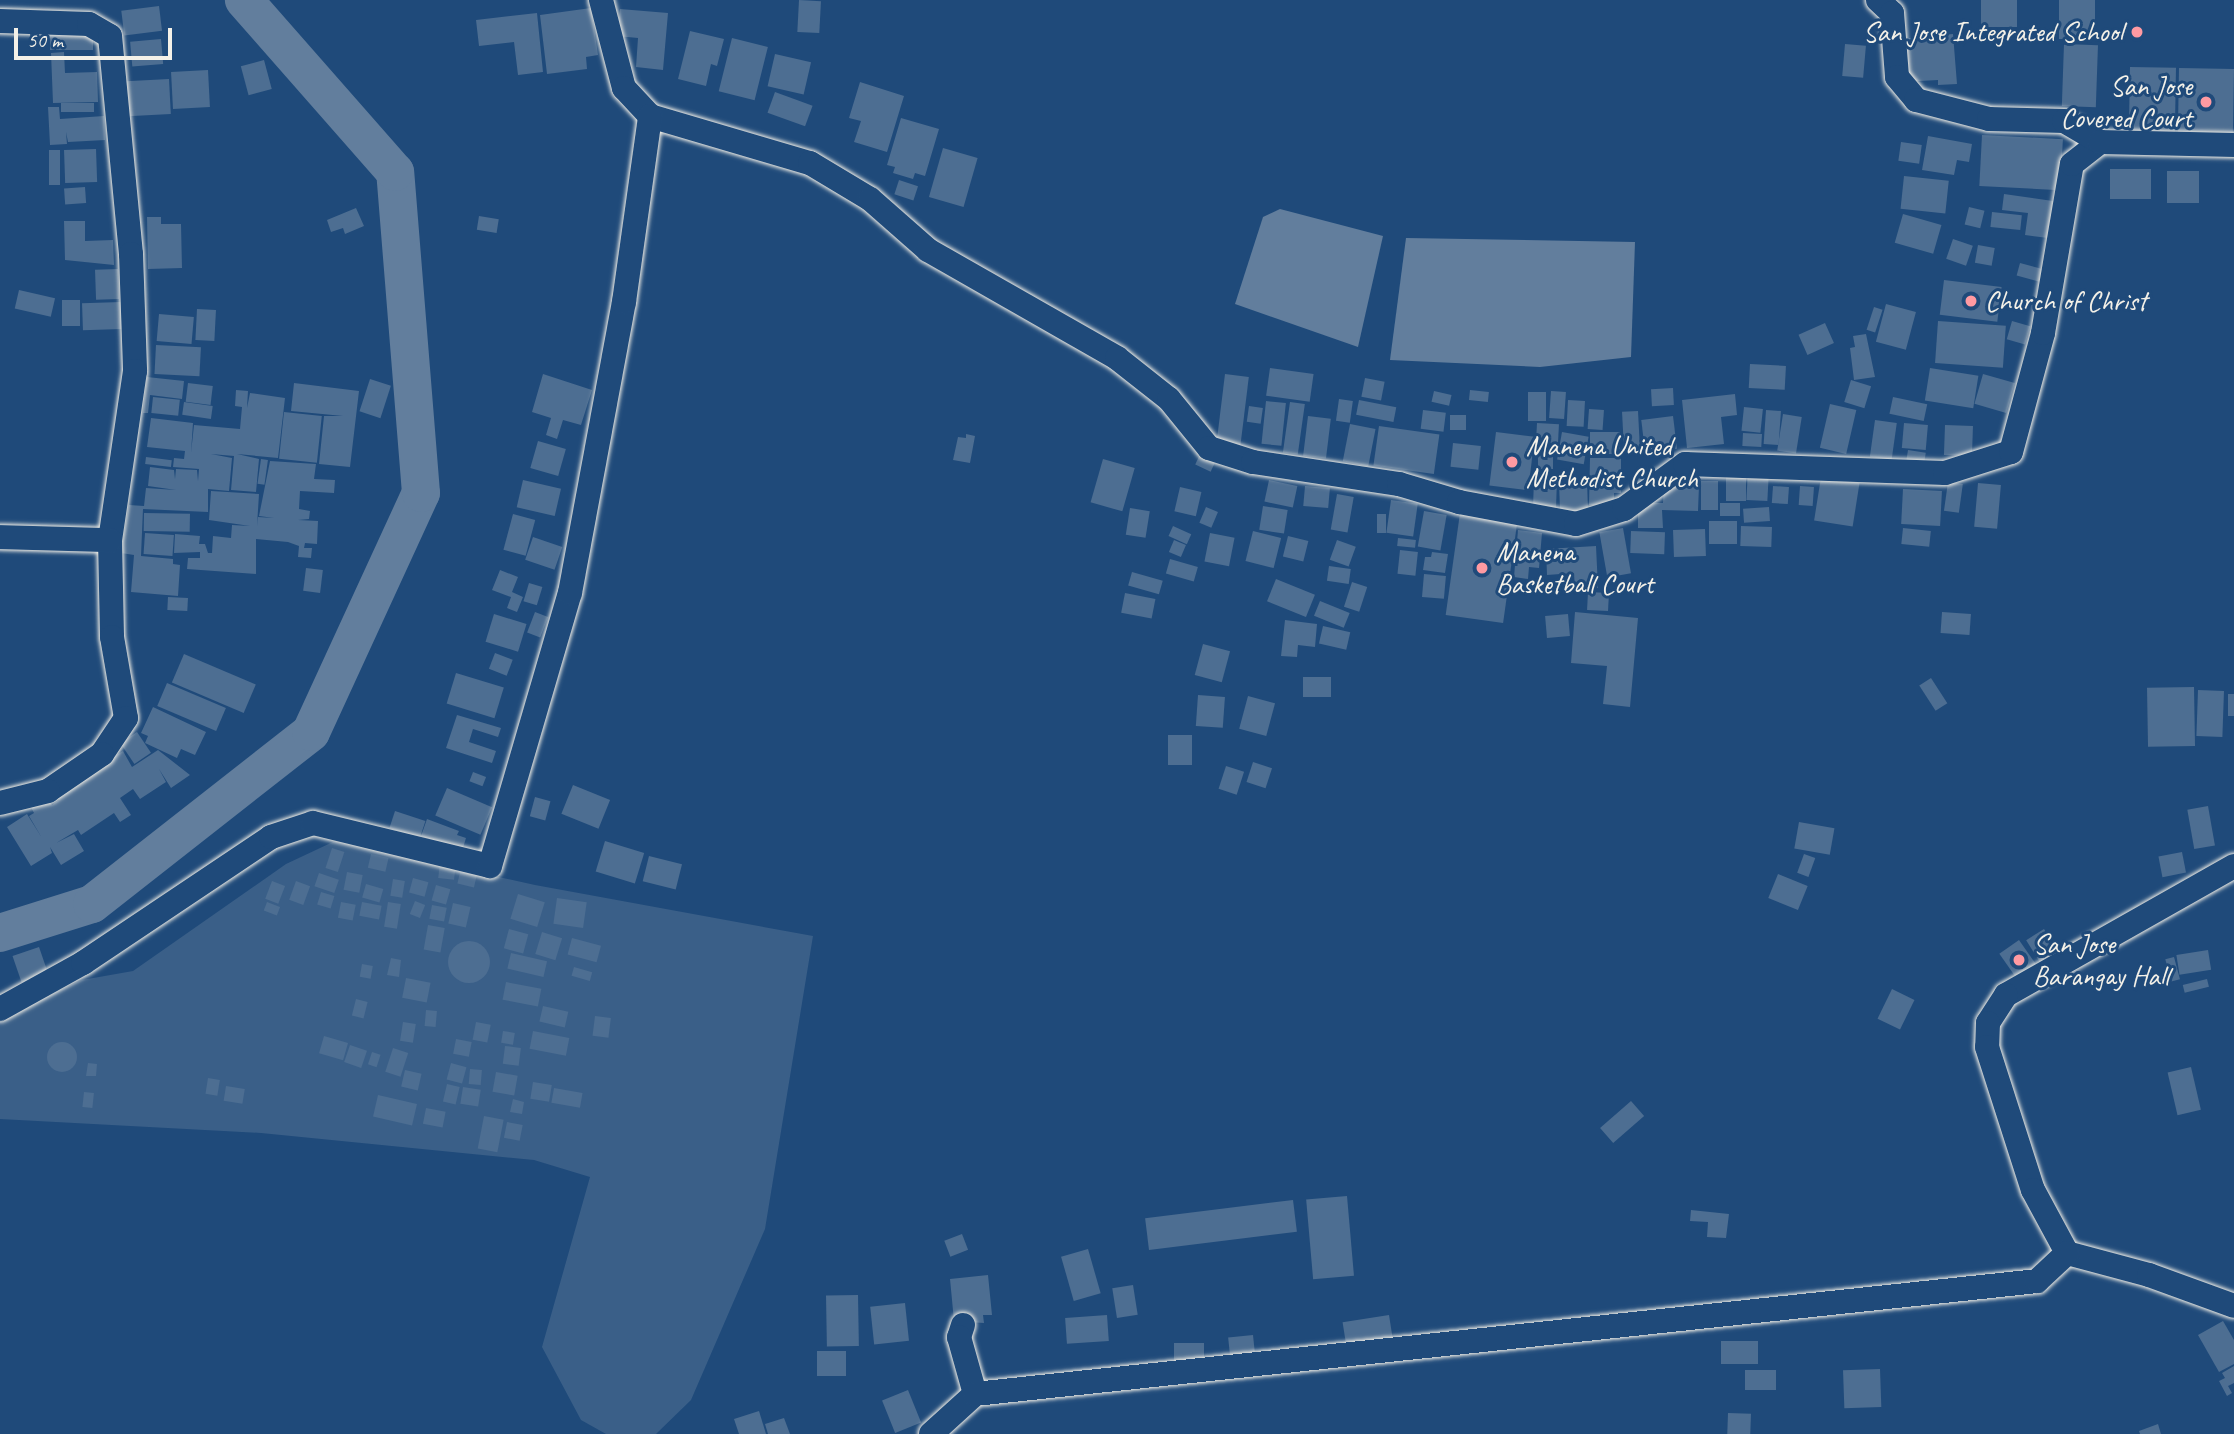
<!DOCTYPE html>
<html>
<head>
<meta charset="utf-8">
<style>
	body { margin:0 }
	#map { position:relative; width:2234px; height:1434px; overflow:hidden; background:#1f4a7a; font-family:Caveat,sans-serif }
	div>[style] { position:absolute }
	.green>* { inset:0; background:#3a5f88 }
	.water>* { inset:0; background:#627e9d }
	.river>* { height:38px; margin:-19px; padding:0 19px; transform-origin:19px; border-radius:19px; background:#627e9d }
	.building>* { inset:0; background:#4d6e92; transform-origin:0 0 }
	.round { border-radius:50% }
	.roads { filter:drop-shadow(0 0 2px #f4f1e8) drop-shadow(0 0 2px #f4f1e8) }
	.minor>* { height:24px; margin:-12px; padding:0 12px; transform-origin:12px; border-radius:12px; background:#1f4a7a }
	.dots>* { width:19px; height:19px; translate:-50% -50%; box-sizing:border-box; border:4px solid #1f4a7a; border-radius:50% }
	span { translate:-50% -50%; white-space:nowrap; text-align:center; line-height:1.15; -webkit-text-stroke:6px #1f4a7a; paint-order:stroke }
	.poi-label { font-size:28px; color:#f4f1e8 }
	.right { translate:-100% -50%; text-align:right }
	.left { translate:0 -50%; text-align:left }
	.scale { position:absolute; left:14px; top:28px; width:158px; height:32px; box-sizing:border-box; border:4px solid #f4f1e8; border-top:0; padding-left:9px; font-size:21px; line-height:24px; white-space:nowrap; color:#f4f1e8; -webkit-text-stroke:5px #1f4a7a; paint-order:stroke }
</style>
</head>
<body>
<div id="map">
	<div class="green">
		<div style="clip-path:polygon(335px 841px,535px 885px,813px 936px,765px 1229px,691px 1400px,656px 1434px,606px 1434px,581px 1420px,542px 1347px,590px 1177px,534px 1160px,261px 1133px,0 1119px,0 1018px,82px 980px,133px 971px,286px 864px)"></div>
	</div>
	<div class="water">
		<div style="clip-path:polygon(1280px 209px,1383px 236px,1358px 347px,1235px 304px,1263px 217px)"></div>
		<div style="clip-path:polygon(1406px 238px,1635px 242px,1631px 357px,1540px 367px,1390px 360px)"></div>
	</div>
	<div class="river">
		<div style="left:0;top:933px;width:96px;rotate:-17.5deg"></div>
		<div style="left:92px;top:904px;width:278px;rotate:-38.1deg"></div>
		<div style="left:311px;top:732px;width:263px;rotate:-65.3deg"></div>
		<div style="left:421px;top:493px;width:322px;rotate:-94.6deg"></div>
		<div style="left:395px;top:172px;width:229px;rotate:-131.3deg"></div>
	</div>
	<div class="building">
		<div style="left:799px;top:0;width:22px;height:32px;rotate:3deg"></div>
		<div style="left:1981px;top:0;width:36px;height:27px"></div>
		<div style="left:2059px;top:0;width:36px;height:39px"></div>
		<div style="left:159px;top:6px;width:25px;height:38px;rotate:83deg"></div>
		<div style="clip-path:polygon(591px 8px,598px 55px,586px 57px,587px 69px,547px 74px,540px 15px)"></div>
		<div style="clip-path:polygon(620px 9px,668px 13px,663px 70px,636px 67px,638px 38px,617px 36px)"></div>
		<div style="clip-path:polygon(537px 13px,543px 72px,518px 75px,514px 42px,479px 46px,476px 20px)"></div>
		<div style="left:93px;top:31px;width:19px;height:43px;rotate:90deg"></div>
		<div style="clip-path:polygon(690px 31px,724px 39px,717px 66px,711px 64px,706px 86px,678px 79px)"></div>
		<div style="clip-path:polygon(1953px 34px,1957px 84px,1938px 85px,1938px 80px,1901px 82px,1898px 39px)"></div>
		<div style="left:732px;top:38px;width:37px;height:55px;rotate:14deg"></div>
		<div style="left:161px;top:39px;width:25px;height:31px;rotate:85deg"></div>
		<div style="left:1845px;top:44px;width:21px;height:32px;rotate:5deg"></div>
		<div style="left:2064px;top:44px;width:34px;height:62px;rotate:2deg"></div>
		<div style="clip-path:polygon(64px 52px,65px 73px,97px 72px,98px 102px,53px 103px,51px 53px)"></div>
		<div style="left:775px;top:54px;width:37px;height:33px;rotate:13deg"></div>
		<div style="left:264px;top:60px;width:30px;height:24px;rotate:75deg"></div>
		<div style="left:2130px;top:67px;width:46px;height:67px;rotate:1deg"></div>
		<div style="left:2179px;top:68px;width:55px;height:66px;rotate:1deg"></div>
		<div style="left:208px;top:70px;width:37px;height:37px;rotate:87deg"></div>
		<div style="left:169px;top:79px;width:35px;height:43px;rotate:87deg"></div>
		<div style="clip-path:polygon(860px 82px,904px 96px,887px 152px,854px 142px,861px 121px,849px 118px)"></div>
		<div style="left:775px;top:92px;width:40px;height:22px;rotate:20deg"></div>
		<div style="left:94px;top:103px;width:9px;height:33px;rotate:90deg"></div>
		<div style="clip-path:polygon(48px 107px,59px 107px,60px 119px,104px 116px,105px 140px,68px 142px,66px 132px,67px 144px,50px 145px)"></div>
		<div style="clip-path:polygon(901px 118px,939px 129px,925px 176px,915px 173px,913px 179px,893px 173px,895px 167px,887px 165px)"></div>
		<div style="left:1982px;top:135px;width:81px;height:51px;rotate:3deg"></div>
		<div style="clip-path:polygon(1928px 136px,1972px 144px,1969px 162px,1957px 160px,1954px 175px,1922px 170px)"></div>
		<div style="left:1901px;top:142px;width:21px;height:19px;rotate:8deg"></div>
		<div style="left:943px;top:148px;width:36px;height:51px;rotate:16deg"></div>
		<div style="left:96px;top:149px;width:33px;height:32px;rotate:88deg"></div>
		<div style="left:49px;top:150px;width:11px;height:35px"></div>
		<div style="left:2151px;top:169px;width:30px;height:41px;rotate:90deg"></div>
		<div style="left:2167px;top:171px;width:32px;height:32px"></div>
		<div style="left:1904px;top:176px;width:45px;height:33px;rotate:6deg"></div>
		<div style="left:899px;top:180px;width:20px;height:15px;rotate:18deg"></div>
		<div style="left:85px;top:187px;width:16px;height:21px;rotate:86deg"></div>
		<div style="clip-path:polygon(2004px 194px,2053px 201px,2048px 238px,2025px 235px,2028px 213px,2002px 210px)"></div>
		<div style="left:1969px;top:207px;width:16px;height:18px;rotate:14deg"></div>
		<div style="clip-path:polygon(356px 208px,364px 226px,345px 234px,343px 228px,331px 232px,327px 220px)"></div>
		<div style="left:1992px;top:212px;width:30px;height:15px;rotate:6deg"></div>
		<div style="left:1903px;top:214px;width:40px;height:30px;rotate:16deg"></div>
		<div style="left:479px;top:216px;width:20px;height:14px;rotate:9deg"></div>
		<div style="clip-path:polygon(147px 217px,161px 217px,161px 224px,181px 224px,182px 268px,148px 269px)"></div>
		<div style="clip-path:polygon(64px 221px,85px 221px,85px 241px,113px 240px,114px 265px,65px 260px)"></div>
		<div style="left:1953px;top:239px;width:21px;height:21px;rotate:19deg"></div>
		<div style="left:1978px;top:245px;width:17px;height:18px;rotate:10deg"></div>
		<div style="left:2020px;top:263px;width:24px;height:13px;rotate:15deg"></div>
		<div style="left:118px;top:269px;width:30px;height:23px;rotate:88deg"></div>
		<div style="left:1944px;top:280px;width:58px;height:35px;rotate:7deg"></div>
		<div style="left:19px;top:290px;width:37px;height:19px;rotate:13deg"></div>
		<div style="left:62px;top:300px;width:18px;height:26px"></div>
		<div style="left:121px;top:302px;width:27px;height:39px;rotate:88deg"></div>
		<div style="left:1886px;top:304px;width:31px;height:39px;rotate:15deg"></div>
		<div style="left:1874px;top:307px;width:9px;height:24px;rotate:18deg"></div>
		<div style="left:197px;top:309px;width:19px;height:31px;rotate:3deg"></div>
		<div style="left:159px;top:314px;width:35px;height:27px;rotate:5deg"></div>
		<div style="left:1938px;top:321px;width:68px;height:42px;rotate:4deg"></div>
		<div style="left:2012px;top:321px;width:19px;height:19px;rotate:16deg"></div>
		<div style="left:1825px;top:323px;width:22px;height:29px;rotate:66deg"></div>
		<div style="clip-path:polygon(1866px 334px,1875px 377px,1854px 380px,1850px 348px,1855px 347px,1853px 336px)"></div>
		<div style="left:156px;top:345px;width:45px;height:29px;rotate:3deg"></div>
		<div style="left:1750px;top:364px;width:36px;height:24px;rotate:3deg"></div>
		<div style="left:1270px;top:368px;width:44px;height:28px;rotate:8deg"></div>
		<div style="left:1930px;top:368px;width:49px;height:33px;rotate:9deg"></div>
		<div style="clip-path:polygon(543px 374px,592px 390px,581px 425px,563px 420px,557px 439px,546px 435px,551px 418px,532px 412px)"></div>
		<div style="left:1225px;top:374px;width:24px;height:71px;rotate:7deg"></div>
		<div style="left:1983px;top:374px;width:33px;height:31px;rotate:16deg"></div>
		<div style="clip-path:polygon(147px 377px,184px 381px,182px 399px,150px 395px,148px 413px,143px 413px)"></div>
		<div style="left:1365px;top:378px;width:20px;height:19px;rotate:11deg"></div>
		<div style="left:370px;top:379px;width:22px;height:34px;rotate:18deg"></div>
		<div style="left:1851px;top:380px;width:21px;height:23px;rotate:17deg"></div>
		<div style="left:188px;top:383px;width:25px;height:19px;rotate:7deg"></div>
		<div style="clip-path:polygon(294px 383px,359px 391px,350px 467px,319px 464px,324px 416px,343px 416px,291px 411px)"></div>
		<div style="left:1673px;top:388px;width:17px;height:22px;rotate:87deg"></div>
		<div style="clip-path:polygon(236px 390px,248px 391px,247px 408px,250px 393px,285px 398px,278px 458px,237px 454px,259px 459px,256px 492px,231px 490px,234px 456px,211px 454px,232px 458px,229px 491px,208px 489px,208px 512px,143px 509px,141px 556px,173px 559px,173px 564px,180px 565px,178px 596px,131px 592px,134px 555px,121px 553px,129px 505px,144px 506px,146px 488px,176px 490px,148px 486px,150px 467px,174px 470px,175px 479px,176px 469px,197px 470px,198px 481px,199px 469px,173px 467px,174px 458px,184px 459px,185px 451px,147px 447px,151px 418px,193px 423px,191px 453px,194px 425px,240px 429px,242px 407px,235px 406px)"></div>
		<div style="left:1470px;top:390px;width:19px;height:10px;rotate:6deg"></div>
		<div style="left:1434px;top:391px;width:18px;height:11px;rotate:13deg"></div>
		<div style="left:1551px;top:391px;width:15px;height:27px;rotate:4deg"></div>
		<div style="left:1528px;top:392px;width:18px;height:29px"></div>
		<div style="clip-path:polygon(1735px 394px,1737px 415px,1721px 417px,1724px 444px,1687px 448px,1682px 400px)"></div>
		<div style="left:153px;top:397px;width:27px;height:16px;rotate:6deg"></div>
		<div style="left:1893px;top:397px;width:35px;height:17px;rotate:12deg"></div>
		<div style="left:1339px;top:399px;width:14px;height:22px;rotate:8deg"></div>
		<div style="left:1359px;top:400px;width:38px;height:15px;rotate:11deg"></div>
		<div style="left:1568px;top:400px;width:17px;height:26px;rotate:3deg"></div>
		<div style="left:1266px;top:401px;width:20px;height:43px;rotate:6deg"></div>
		<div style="left:184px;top:402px;width:29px;height:13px;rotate:8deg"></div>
		<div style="left:1290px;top:402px;width:15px;height:51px;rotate:8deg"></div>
		<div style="left:1830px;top:404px;width:27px;height:45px;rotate:13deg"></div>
		<div style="left:1249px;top:406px;width:14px;height:16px;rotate:8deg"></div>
		<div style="left:1744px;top:407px;width:19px;height:24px;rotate:6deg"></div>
		<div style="left:1589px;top:409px;width:15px;height:20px;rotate:4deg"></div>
		<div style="left:1423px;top:410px;width:23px;height:19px;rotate:7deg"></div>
		<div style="left:1766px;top:410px;width:15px;height:34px;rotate:4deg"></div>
		<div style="left:1638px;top:411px;width:40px;height:16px;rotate:87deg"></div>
		<div style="left:284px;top:412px;width:38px;height:47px;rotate:6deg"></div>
		<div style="left:1783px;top:414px;width:19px;height:37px;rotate:9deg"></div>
		<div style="left:1450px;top:415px;width:16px;height:15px"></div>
		<div style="left:1308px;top:416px;width:23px;height:40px;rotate:7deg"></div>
		<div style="left:1673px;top:416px;width:33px;height:32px;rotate:83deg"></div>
		<div style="left:1875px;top:420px;width:22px;height:37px;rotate:8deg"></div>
		<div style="left:1537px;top:423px;width:22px;height:19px;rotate:3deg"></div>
		<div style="left:1904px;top:423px;width:24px;height:25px;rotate:5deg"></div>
		<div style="left:1350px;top:424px;width:26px;height:38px;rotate:11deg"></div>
		<div style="left:1945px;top:425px;width:28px;height:30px;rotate:2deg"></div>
		<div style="left:1379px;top:426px;width:61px;height:40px;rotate:8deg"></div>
		<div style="left:1496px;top:432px;width:39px;height:54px;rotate:7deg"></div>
		<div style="left:1562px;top:432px;width:27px;height:28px;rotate:10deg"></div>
		<div style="left:1590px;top:432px;width:30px;height:22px"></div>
		<div style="left:1743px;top:433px;width:19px;height:13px;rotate:3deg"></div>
		<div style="clip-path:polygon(966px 434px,975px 436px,970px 463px,953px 460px,958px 437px,966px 438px)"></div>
		<div style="left:538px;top:441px;width:29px;height:28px;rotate:16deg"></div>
		<div style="left:1453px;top:443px;width:28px;height:24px;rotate:6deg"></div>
		<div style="left:1538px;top:448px;width:15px;height:21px"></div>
		<div style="left:1202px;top:450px;width:17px;height:16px;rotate:25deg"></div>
		<div style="left:1908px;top:450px;width:18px;height:13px;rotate:9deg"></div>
		<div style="left:146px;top:457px;width:26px;height:7px;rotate:7deg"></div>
		<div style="clip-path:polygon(1590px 458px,1621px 458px,1621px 493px,1614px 493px,1614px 506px,1589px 505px)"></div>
		<div style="left:261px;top:459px;width:7px;height:25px;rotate:8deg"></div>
		<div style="left:1103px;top:459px;width:33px;height:45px;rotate:16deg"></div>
		<div style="clip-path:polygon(270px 461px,316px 464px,314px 479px,335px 480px,334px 493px,300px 491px,299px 509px,310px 511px,309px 519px,298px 520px,318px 521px,317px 544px,305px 543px,304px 548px,312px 548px,311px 558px,298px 557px,299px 546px,288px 542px,256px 539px,256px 574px,187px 569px,188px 558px,200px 558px,200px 552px,174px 553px,175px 534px,200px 536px,199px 544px,205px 544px,208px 553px,212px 553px,213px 536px,231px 538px,232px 525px,250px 526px,209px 520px,211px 491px,259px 494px,257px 526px,258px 517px,274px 518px,259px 516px)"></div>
		<div style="left:1748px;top:469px;width:21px;height:31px;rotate:3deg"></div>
		<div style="left:1726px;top:471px;width:20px;height:30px"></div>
		<div style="left:1821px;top:477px;width:39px;height:44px;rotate:9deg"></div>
		<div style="left:1534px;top:479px;width:23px;height:29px;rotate:2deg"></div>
		<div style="left:523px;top:480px;width:39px;height:28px;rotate:13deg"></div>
		<div style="left:1269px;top:480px;width:29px;height:22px;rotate:12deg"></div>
		<div style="left:1587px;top:481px;width:32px;height:28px;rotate:88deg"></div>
		<div style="left:1701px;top:481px;width:17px;height:29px"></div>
		<div style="left:1948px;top:482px;width:15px;height:29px;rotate:8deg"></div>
		<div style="left:1978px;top:483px;width:23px;height:44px;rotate:5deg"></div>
		<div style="clip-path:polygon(1664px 484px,1699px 486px,1698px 511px,1662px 510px,1663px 528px,1638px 528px,1638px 503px,1663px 503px)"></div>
		<div style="left:1305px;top:486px;width:25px;height:20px;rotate:5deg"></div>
		<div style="left:1773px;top:486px;width:16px;height:17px;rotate:4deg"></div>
		<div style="left:1800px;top:486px;width:14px;height:19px;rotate:4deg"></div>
		<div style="left:1180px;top:487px;width:22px;height:25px;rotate:13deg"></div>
		<div style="left:1903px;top:489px;width:39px;height:35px;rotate:3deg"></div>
		<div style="left:1337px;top:494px;width:17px;height:36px;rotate:10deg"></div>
		<div style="left:1391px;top:500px;width:27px;height:33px;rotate:8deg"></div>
		<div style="left:1720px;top:503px;width:20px;height:13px"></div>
		<div style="left:1263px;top:506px;width:25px;height:24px;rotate:9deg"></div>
		<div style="left:1206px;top:507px;width:13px;height:17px;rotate:23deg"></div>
		<div style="left:1769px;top:507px;width:14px;height:26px;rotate:86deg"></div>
		<div style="left:1130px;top:508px;width:20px;height:27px;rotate:9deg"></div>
		<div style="left:1424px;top:511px;width:23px;height:36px;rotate:10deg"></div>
		<div style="left:144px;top:513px;width:46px;height:18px;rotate:1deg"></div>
		<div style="left:1460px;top:513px;width:58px;height:103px;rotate:8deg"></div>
		<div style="left:513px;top:514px;width:23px;height:37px;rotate:15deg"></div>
		<div style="left:1377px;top:514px;width:9px;height:19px"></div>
		<div style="left:1709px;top:521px;width:28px;height:23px"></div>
		<div style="left:1173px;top:526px;width:20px;height:11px;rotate:24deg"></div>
		<div style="left:1741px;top:526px;width:31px;height:20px;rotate:2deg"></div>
		<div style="left:1623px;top:528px;width:46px;height:24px;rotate:80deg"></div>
		<div style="left:1903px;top:528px;width:28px;height:16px;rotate:6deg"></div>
		<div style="left:1705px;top:529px;width:27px;height:32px;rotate:88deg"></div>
		<div style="clip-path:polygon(1518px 530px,1542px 533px,1539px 568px,1529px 567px,1528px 579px,1514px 577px)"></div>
		<div style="left:1253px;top:531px;width:29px;height:31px;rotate:14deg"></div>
		<div style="left:1631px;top:531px;width:34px;height:22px;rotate:2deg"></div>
		<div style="left:145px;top:533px;width:29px;height:21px;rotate:4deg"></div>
		<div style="left:1210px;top:533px;width:25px;height:29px;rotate:11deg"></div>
		<div style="left:1288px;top:536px;width:21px;height:21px;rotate:14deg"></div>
		<div style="left:533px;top:537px;width:31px;height:24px;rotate:19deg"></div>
		<div style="left:1398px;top:538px;width:18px;height:8px;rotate:6deg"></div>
		<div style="left:1174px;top:540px;width:13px;height:13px;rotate:23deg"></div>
		<div style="left:1337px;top:540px;width:20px;height:21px;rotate:20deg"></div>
		<div style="clip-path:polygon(1596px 546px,1598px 588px,1575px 590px,1574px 573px,1547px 575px,1546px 549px)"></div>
		<div style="left:1400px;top:550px;width:18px;height:24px;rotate:6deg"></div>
		<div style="clip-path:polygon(1432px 552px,1448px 554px,1445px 573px,1423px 570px,1425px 557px,1431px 557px)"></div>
		<div style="left:1170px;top:559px;width:29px;height:15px;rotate:16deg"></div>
		<div style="left:1329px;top:566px;width:22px;height:15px;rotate:8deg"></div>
		<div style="left:306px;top:568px;width:17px;height:23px;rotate:7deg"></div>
		<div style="clip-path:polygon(500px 570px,518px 577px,512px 592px,523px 597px,517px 612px,507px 608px,511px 597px,492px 590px)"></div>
		<div style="left:1132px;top:572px;width:32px;height:14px;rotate:16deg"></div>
		<div style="left:1424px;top:574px;width:22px;height:23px;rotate:5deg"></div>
		<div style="left:1276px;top:579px;width:42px;height:24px;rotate:22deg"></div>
		<div style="left:1352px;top:582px;width:16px;height:26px;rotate:18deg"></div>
		<div style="left:529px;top:583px;width:14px;height:19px;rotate:17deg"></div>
		<div style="left:1588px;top:592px;width:21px;height:18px;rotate:3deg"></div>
		<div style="left:1125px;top:593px;width:31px;height:20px;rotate:11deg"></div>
		<div style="left:168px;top:597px;width:20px;height:13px;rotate:3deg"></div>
		<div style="left:1320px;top:601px;width:32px;height:16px;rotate:22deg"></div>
		<div style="left:535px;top:612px;width:14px;height:22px;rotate:21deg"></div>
		<div style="clip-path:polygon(1575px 612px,1638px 618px,1630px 707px,1603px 704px,1607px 666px,1571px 663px)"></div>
		<div style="left:1942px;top:612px;width:29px;height:21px;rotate:4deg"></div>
		<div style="left:494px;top:614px;width:34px;height:29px;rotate:17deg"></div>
		<div style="left:1568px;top:614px;width:22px;height:23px;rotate:85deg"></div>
		<div style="clip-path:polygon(1285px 620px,1317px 624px,1315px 647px,1298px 645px,1297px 657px,1281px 656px)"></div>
		<div style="left:1323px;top:626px;width:28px;height:18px;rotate:13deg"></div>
		<div style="left:1203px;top:644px;width:28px;height:32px;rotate:15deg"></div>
		<div style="left:495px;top:653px;width:19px;height:17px;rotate:21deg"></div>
		<div style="left:184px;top:654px;width:78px;height:31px;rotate:23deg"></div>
		<div style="left:456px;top:673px;width:50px;height:32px;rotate:17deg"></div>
		<div style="left:1303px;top:677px;width:28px;height:20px"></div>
		<div style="left:1931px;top:678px;width:30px;height:14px;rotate:57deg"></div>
		<div style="left:167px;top:683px;width:64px;height:25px;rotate:23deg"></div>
		<div style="left:2194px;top:687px;width:59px;height:47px;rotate:89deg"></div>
		<div style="left:2198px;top:690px;width:26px;height:46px;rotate:2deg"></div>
		<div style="left:2228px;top:694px;width:6px;height:22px"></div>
		<div style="left:1198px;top:695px;width:27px;height:31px;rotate:4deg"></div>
		<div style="left:1248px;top:696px;width:28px;height:34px;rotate:15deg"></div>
		<div style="clip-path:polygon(153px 707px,206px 732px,195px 755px,181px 749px,177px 758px,145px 743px,148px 736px,141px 733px)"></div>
		<div style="clip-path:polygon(457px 715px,501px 728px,498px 737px,473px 729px,469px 742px,496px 751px,492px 763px,446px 748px)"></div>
		<div style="left:137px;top:732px;width:25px;height:20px;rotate:56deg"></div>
		<div style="left:1168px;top:735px;width:24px;height:30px"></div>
		<div style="clip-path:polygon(158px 750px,190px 775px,171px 788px,159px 769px,166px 782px,140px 799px,133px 789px,120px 798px,131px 815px,120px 822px,114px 813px,81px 835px,78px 830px,56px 843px,74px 834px,84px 851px,61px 865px,50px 847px,52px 853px,31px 866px,7px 827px,27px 814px,42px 838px,29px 816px,34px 813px,31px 807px,47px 797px,52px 805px,59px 800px,55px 793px,123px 751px,132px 767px)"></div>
		<div style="left:1253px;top:762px;width:20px;height:21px;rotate:18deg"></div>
		<div style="left:1226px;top:766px;width:19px;height:24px;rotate:18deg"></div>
		<div style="left:473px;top:772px;width:14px;height:10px;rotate:21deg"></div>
		<div style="left:573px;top:785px;width:40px;height:31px;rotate:22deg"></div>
		<div style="left:447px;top:788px;width:49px;height:30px;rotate:23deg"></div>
		<div style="left:535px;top:797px;width:16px;height:20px;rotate:15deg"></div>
		<div style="left:2208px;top:806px;width:40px;height:21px;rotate:80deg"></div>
		<div style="left:395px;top:811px;width:32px;height:18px;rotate:18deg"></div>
		<div style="clip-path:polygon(427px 819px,459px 831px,457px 835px,466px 838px,462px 851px,421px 836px)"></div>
		<div style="left:1799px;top:822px;width:36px;height:27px;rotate:10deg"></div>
		<div style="left:605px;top:841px;width:41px;height:32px;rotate:17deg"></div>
		<div style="left:332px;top:848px;width:13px;height:21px;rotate:18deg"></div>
		<div style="left:2182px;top:852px;width:21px;height:24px;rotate:79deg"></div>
		<div style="left:371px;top:854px;width:18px;height:14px;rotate:13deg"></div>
		<div style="left:1804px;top:854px;width:12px;height:20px;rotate:20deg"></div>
		<div style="left:649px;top:856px;width:34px;height:26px;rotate:14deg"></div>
		<div style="left:440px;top:863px;width:16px;height:15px;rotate:7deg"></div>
		<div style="left:461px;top:868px;width:17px;height:16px;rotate:13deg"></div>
		<div style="left:347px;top:872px;width:16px;height:18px;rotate:11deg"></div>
		<div style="left:319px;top:873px;width:21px;height:14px;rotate:19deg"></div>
		<div style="left:1778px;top:874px;width:32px;height:26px;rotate:22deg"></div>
		<div style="left:413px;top:878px;width:16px;height:15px;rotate:15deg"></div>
		<div style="left:393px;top:879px;width:12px;height:17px;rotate:9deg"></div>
		<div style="left:272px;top:881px;width:14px;height:19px;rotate:21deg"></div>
		<div style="left:296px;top:881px;width:15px;height:20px;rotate:20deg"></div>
		<div style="left:366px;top:884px;width:18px;height:14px;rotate:16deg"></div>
		<div style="left:436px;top:885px;width:15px;height:16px;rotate:16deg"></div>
		<div style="left:321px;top:892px;width:14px;height:13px;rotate:17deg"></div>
		<div style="left:518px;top:894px;width:28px;height:26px;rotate:17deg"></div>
		<div style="left:557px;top:898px;width:30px;height:26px;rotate:8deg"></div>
		<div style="left:415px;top:901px;width:11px;height:14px;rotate:22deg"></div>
		<div style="left:267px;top:902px;width:14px;height:9px;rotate:21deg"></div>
		<div style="left:341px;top:902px;width:15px;height:16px;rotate:11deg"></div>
		<div style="left:362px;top:902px;width:20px;height:14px;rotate:11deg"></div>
		<div style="left:388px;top:902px;width:13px;height:25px;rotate:9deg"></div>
		<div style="left:453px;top:903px;width:18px;height:21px;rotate:13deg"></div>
		<div style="left:432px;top:905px;width:15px;height:14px;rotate:11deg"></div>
		<div style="left:428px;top:925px;width:17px;height:25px;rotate:10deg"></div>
		<div style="left:509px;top:929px;width:20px;height:20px;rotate:15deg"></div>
		<div style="left:2044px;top:929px;width:26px;height:21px;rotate:58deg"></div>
		<div style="left:542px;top:932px;width:21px;height:23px;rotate:17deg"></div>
		<div style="left:572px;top:938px;width:30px;height:17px;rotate:15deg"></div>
		<div style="left:2019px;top:940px;width:33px;height:24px;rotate:55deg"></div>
		<div class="round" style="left:448px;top:941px;width:42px;height:42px"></div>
		<div style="left:39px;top:947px;width:28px;height:28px;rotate:71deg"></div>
		<div style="left:2208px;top:950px;width:20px;height:32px;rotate:81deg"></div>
		<div style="left:511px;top:953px;width:37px;height:16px;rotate:13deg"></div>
		<div style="left:2174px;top:957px;width:23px;height:9px;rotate:75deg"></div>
		<div style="clip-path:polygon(391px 958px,401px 960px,399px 977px,387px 975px)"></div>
		<div style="left:362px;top:964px;width:11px;height:13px;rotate:10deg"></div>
		<div style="left:574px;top:967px;width:19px;height:9px;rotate:16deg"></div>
		<div style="left:406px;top:978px;width:25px;height:20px;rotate:11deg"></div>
		<div style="left:2207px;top:979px;width:8px;height:25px;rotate:76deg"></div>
		<div style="left:506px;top:982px;width:36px;height:18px;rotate:11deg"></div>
		<div style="left:1892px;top:989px;width:25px;height:33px;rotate:26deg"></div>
		<div style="left:356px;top:999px;width:12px;height:17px;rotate:14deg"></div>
		<div style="left:543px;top:1006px;width:26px;height:16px;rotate:13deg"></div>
		<div style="left:426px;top:1010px;width:11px;height:16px;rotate:5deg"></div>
		<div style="left:595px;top:1016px;width:16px;height:20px;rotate:7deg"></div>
		<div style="left:403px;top:1022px;width:13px;height:19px;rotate:9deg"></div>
		<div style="left:476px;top:1022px;width:15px;height:18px;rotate:11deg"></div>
		<div style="left:503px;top:1031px;width:12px;height:12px;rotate:9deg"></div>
		<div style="left:533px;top:1031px;width:37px;height:18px;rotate:11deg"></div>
		<div style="left:324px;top:1036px;width:25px;height:18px;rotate:16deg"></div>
		<div style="left:456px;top:1039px;width:16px;height:15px;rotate:11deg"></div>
		<div class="round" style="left:47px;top:1042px;width:30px;height:30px"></div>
		<div style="left:350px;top:1045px;width:18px;height:18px;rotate:19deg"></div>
		<div style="left:505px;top:1046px;width:16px;height:18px;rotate:7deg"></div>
		<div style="left:393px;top:1048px;width:16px;height:25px;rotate:18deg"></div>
		<div style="left:372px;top:1052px;width:9px;height:13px;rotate:18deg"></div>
		<div style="clip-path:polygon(88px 1063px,97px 1064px,96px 1076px,86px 1076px)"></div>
		<div style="left:451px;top:1063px;width:16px;height:17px;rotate:15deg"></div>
		<div style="left:2191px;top:1067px;width:44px;height:24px;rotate:77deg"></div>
		<div style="left:470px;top:1069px;width:12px;height:15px;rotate:5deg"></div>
		<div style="left:405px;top:1070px;width:17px;height:17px;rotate:13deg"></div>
		<div style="left:496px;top:1072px;width:22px;height:20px;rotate:10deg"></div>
		<div style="left:208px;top:1078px;width:12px;height:16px;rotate:9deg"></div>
		<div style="left:533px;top:1082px;width:19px;height:17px;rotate:9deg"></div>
		<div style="left:447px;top:1084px;width:13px;height:18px;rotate:13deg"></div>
		<div style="left:226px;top:1086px;width:19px;height:15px;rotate:9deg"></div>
		<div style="left:463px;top:1087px;width:18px;height:17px;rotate:9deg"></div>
		<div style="left:554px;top:1088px;width:29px;height:15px;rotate:10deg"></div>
		<div style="left:84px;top:1092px;width:10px;height:15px;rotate:6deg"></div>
		<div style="left:378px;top:1095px;width:40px;height:22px;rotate:13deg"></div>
		<div style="clip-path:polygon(513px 1099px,524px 1102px,522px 1114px,510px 1112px)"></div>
		<div style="left:1631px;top:1101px;width:20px;height:41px;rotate:49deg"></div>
		<div style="left:426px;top:1108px;width:20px;height:16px;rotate:11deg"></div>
		<div style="left:484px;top:1116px;width:20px;height:33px;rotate:11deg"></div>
		<div style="left:507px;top:1122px;width:16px;height:16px;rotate:11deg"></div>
		<div style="left:1347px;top:1196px;width:80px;height:41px;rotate:85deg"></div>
		<div style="left:1293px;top:1200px;width:32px;height:149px;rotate:83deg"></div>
		<div style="clip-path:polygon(1691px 1210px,1729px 1214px,1726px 1238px,1707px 1237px,1708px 1222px,1690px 1221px)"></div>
		<div style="left:962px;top:1234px;width:17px;height:19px;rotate:69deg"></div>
		<div style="left:1088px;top:1249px;width:46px;height:28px;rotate:74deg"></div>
		<div style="clip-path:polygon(988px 1275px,992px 1315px,983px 1315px,984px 1323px,954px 1321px,950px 1279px)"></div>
		<div style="left:1133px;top:1285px;width:30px;height:21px;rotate:81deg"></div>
		<div style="left:858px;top:1295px;width:51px;height:32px;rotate:89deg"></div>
		<div style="left:905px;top:1303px;width:38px;height:35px;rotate:84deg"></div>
		<div style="left:1107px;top:1315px;width:26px;height:42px;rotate:86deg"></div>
		<div style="left:1389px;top:1315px;width:24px;height:47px;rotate:81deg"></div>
		<div style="clip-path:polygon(2223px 1321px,2234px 1340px,2234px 1364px,2219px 1372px,2198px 1335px)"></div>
		<div style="left:1253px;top:1335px;width:19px;height:25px;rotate:84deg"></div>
		<div style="left:1721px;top:1341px;width:37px;height:23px"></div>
		<div style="left:1174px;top:1343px;width:30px;height:19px"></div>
		<div style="left:846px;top:1351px;width:25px;height:29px;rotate:90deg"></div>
		<div style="clip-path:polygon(2234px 1366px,2234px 1383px,2228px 1386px,2232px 1393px,2227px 1396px,2219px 1381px,2225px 1378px,2222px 1373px)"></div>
		<div style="left:1880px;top:1369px;width:38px;height:37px;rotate:88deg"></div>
		<div style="left:1745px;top:1370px;width:31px;height:20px"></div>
		<div style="left:908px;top:1390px;width:35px;height:28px;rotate:68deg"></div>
		<div style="clip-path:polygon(759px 1411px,766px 1434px,739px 1434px,734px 1419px)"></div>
		<div style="left:1728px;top:1413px;width:23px;height:21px;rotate:2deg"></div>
		<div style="clip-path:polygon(784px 1418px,790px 1434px,768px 1434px,765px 1424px)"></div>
		<div style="clip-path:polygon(2158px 1424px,2161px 1434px,2140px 1434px,2139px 1431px)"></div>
	</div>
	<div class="roads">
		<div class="minor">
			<div style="left:601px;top:0;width:91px;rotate:75.4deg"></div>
			<div style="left:624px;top:88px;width:38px;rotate:47deg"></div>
			<div style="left:650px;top:116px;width:167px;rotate:16.4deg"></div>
			<div style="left:810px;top:163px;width:70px;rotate:31deg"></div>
			<div style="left:870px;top:199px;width:77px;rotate:41.3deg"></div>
			<div style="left:928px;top:250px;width:218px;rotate:29.7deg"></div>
			<div style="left:1117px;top:358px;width:66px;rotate:38.3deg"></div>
			<div style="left:1169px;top:399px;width:63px;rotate:50.8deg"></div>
			<div style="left:1209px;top:448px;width:46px;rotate:17.7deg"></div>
			<div style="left:1253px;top:462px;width:148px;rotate:8.6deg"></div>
			<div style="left:1399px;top:484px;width:63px;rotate:16.7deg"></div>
			<div style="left:1459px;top:502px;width:119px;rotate:10.6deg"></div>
			<div style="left:1576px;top:524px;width:50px;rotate:-17.4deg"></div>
			<div style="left:1624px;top:509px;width:76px;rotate:-36.4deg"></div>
			<div style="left:1685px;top:464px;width:260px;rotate:2deg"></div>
			<div style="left:1945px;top:473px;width:69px;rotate:-17.7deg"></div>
			<div style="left:2011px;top:452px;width:123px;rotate:-74.9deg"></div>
			<div style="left:2043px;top:333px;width:171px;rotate:-80.3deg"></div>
			<div style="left:2072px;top:164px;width:36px;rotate:-38deg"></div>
			<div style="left:1878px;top:0;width:19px;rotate:43deg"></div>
			<div style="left:1892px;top:13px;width:64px;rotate:85.5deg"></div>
			<div style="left:1897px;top:77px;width:30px;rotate:50deg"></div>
			<div style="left:1916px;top:100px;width:75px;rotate:14.6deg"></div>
			<div style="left:1989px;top:119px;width:75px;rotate:1.5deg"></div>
			<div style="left:2064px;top:121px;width:42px;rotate:30.3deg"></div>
			<div style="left:2100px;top:142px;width:134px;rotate:1.3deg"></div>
			<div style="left:0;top:21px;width:89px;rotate:1.9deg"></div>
			<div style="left:89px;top:24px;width:24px;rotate:30deg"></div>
			<div style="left:110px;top:36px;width:219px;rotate:84.5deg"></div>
			<div style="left:131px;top:254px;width:117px;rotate:88deg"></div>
			<div style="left:135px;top:371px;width:171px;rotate:98.4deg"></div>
			<div style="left:110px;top:540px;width:97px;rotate:88.8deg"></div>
			<div style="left:112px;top:637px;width:82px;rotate:80.2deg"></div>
			<div style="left:126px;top:718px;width:43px;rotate:123.7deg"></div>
			<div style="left:102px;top:754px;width:65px;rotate:145.6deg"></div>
			<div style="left:48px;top:791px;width:49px;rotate:166deg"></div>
			<div style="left:0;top:537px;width:110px;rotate:1.6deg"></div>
			<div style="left:2234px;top:866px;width:262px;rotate:150.5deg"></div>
			<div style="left:2006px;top:995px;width:33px;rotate:123deg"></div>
			<div style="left:1988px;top:1023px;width:24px;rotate:92deg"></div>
			<div style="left:1987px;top:1047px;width:150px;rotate:72.2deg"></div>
			<div style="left:2033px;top:1190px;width:72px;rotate:61.6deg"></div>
			<div style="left:2067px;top:1253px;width:85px;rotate:15deg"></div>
			<div style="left:2149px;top:1275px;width:90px;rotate:20deg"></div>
			<div style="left:0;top:1009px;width:95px;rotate:-29deg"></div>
			<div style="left:83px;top:963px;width:226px;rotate:-33.8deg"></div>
			<div style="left:271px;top:837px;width:44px;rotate:-18.4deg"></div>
			<div style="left:313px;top:823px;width:182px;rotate:13.7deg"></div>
			<div style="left:490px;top:866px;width:284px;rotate:-73.7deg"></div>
			<div style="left:570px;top:593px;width:296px;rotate:-79.5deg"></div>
			<div style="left:624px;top:302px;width:188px;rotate:-82deg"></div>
			<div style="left:963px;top:1325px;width:13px;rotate:108deg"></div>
			<div style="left:959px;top:1337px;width:59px;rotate:74.3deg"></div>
			<div style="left:931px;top:1434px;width:59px;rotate:-42.3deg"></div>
			<div style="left:975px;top:1394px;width:1068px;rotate:-6.07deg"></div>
			<div style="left:2037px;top:1281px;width:41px;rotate:-43deg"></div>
		</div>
	</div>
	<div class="dots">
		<div style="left:2137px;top:32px;background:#ff9aa2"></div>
		<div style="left:2206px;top:102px;background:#ff9aa2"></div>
		<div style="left:1971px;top:301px;background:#ff9aa2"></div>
		<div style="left:1512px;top:462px;background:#ff9aa2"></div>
		<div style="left:1482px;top:568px;background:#ff9aa2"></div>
		<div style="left:2019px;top:960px;background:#ff9aa2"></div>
	</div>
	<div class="poi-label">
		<span class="right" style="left:2123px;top:32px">San Jose Integrated School</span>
		<span class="right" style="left:2192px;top:102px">San Jose<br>Covered Court</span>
		<span class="left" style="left:1985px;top:301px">Church of Christ</span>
		<span class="left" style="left:1526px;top:462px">Manena United<br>Methodist Church</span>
		<span class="left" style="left:1496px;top:568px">Manena<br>Basketball Court</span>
		<span class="left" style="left:2033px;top:960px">San Jose<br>Barangay Hall</span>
	</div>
	<div class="scale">50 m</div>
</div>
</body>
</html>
